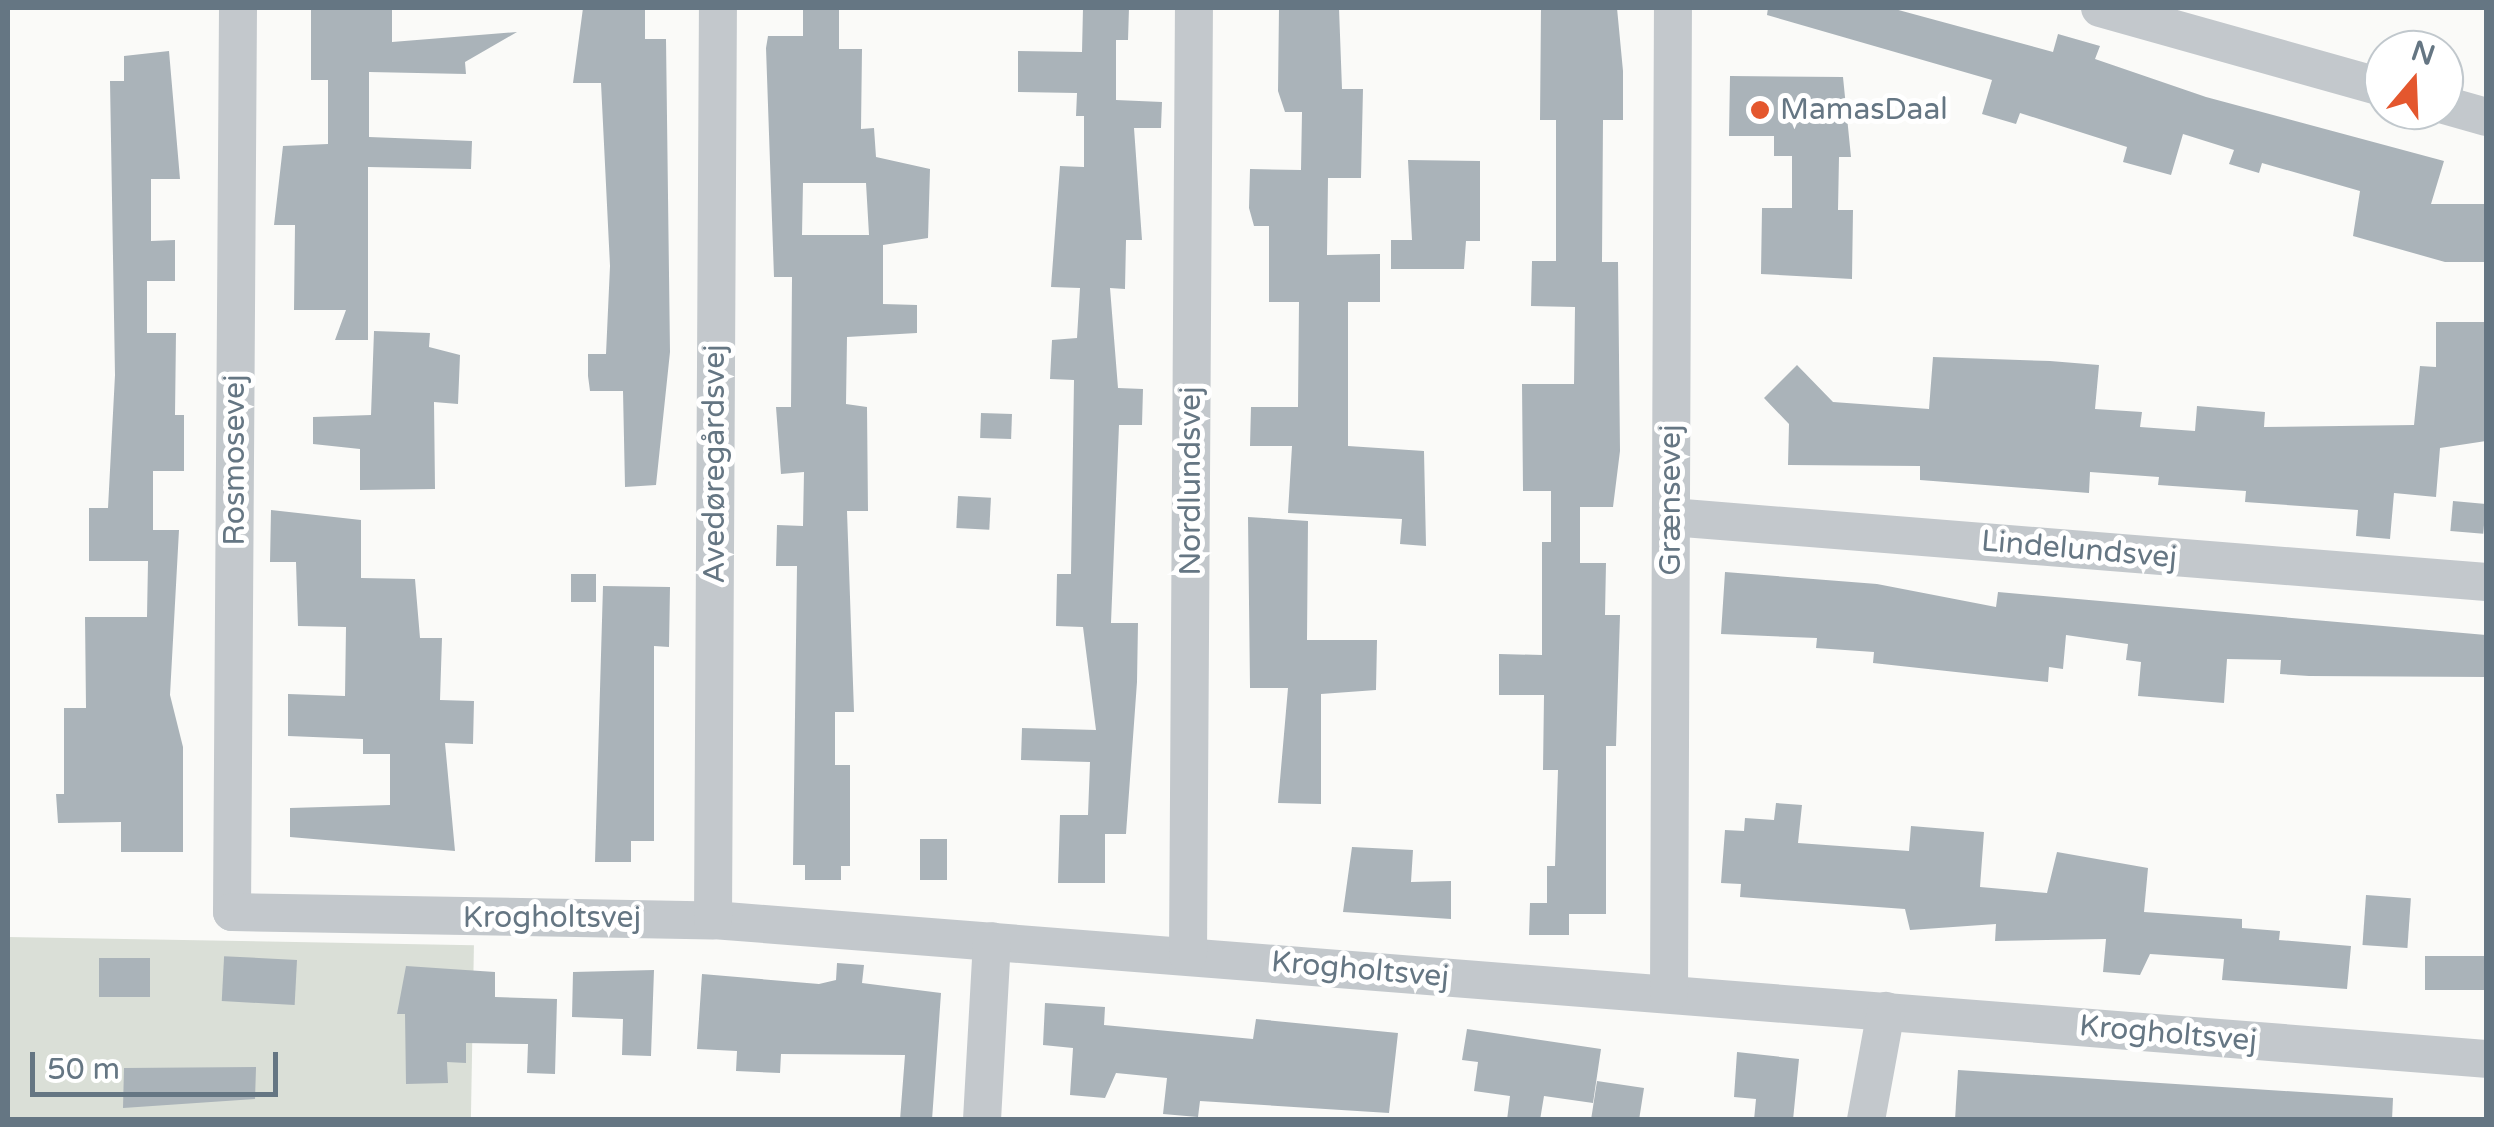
<!DOCTYPE html>
<html>
<head>
<meta charset="utf-8">
<style>
	body { margin:0 }
	#map { position:relative; width:2494px; height:1127px; overflow:hidden; background:#fafaf8; font-family:"Varela Round",sans-serif }
	div>[style] { position:absolute }
	.green>* { inset:0; background:#dadfd7; transform-origin:0 0 }
	.building>* { inset:0; background:#aab3b9; transform-origin:0 0 }
	.street>* { height:38px; margin:-19px; padding:0 19px; transform-origin:19px; border-radius:19px; background:#c3c8cc }
	.dots>* { width:28px; height:28px; translate:-50% -50%; box-sizing:border-box; border:5px solid #fff; border-radius:50% }
	span { translate:-50% -50%; white-space:nowrap; text-align:center; line-height:1.15; -webkit-text-stroke:10px #fff; paint-order:stroke }
	.poi-label { font-size:30px; color:#657683 }
	.left { translate:0 -50%; text-align:left }
	.street-label { font-size:30px; color:#657683 }
	.frame { position:absolute; inset:0; border:10px solid #657683; pointer-events:none }
	.north { position:absolute; left:2364px; top:30px; width:100px; height:100px; box-sizing:border-box; background:#fff; border:2px solid #c1c8cd; border-radius:50%; rotate:19deg; font-size:28px; font-weight:700; line-height:40px; text-align:center; color:#657683 }
	.north::after { content:''; display:block; margin:auto; width:35px; height:45px; background:#e4572e; clip-path:polygon(50% 0,100% 100%,50% 72%,0 100%) }
	.scale { position:absolute; left:30px; top:1052px; width:248px; height:45px; box-sizing:border-box; border:5px solid #657683; border-top:0; padding-left:12px; font-size:30px; line-height:35px; white-space:nowrap; color:#657683; -webkit-text-stroke:8px #fff; paint-order:stroke }
</style>
</head>
<body>
<div id="map">
	<div class="green">
		<div style="left:8px;top:937px;width:466px;height:183px;rotate:1deg"></div>
	</div>
	<div class="building">
		<div style="clip-path:polygon(311px 8px,392px 8px,392px 42px,517px 32px,465px 62px,466px 74px,369px 72px,369px 137px,472px 141px,471px 169px,368px 167px,368px 340px,335px 340px,346px 310px,294px 310px,295px 225px,274px 225px,283px 146px,328px 144px,328px 80px,311px 80px)"></div>
		<div style="clip-path:polygon(583px 8px,645px 8px,645px 39px,666px 39px,670px 352px,656px 485px,625px 487px,623px 391px,590px 391px,588px 376px,588px 354px,606px 354px,610px 266px,601px 83px,573px 83px)"></div>
		<div style="clip-path:polygon(evenodd,803px 8px,839px 8px,839px 49px,862px 49px,861px 129px,874px 128px,876px 157px,930px 169px,928px 238px,883px 245px,883px 304px,917px 305px,917px 333px,847px 337px,846px 404px,867px 407px,868px 511px,847px 511px,854px 712px,835px 712px,835px 765px,850px 765px,850px 866px,841px 866px,841px 880px,805px 880px,805px 865px,793px 865px,797px 566px,776px 566px,777px 525px,803px 526px,804px 472px,781px 474px,776px 407px,791px 407px,792px 277px,774px 277px,766px 48px,768px 36px,803px 36px,803px 8px,803px 183px,866px 183px,869px 235px,802px 235px,803px 183px)"></div>
		<div style="clip-path:polygon(1083px 8px,1129px 8px,1128px 40px,1116px 40px,1116px 100px,1162px 102px,1161px 128px,1134px 128px,1142px 240px,1126px 240px,1125px 289px,1110px 288px,1118px 388px,1143px 389px,1142px 425px,1119px 425px,1111px 623px,1138px 623px,1137px 682px,1126px 834px,1105px 834px,1105px 883px,1058px 883px,1060px 815px,1088px 815px,1090px 762px,1021px 760px,1022px 728px,1096px 730px,1083px 627px,1056px 626px,1057px 574px,1071px 574px,1074px 380px,1050px 379px,1052px 340px,1077px 338px,1080px 288px,1051px 287px,1060px 166px,1084px 167px,1084px 116px,1076px 116px,1077px 93px,1018px 92px,1018px 51px,1082px 52px)"></div>
		<div style="clip-path:polygon(1279px 8px,1339px 8px,1342px 89px,1363px 89px,1361px 178px,1328px 178px,1327px 255px,1380px 254px,1380px 302px,1348px 302px,1348px 446px,1424px 451px,1426px 546px,1400px 544px,1402px 519px,1288px 513px,1292px 446px,1250px 446px,1251px 407px,1298px 407px,1299px 302px,1269px 302px,1269px 226px,1254px 226px,1249px 208px,1250px 169px,1301px 170px,1302px 112px,1285px 112px,1278px 91px)"></div>
		<div style="clip-path:polygon(1541px 8px,1617px 8px,1623px 71px,1623px 120px,1603px 120px,1602px 262px,1618px 262px,1620px 451px,1613px 507px,1580px 507px,1580px 563px,1606px 563px,1605px 615px,1620px 615px,1616px 746px,1606px 746px,1606px 914px,1569px 914px,1569px 935px,1529px 935px,1530px 903px,1547px 903px,1547px 866px,1555px 866px,1558px 770px,1543px 770px,1544px 695px,1499px 695px,1499px 654px,1542px 655px,1542px 542px,1551px 542px,1551px 491px,1523px 491px,1522px 384px,1574px 384px,1575px 307px,1531px 306px,1532px 261px,1556px 261px,1556px 120px,1540px 120px)"></div>
		<div style="clip-path:polygon(1768px 8px,1891px 8px,2053px 52px,2058px 34px,2100px 46px,2095px 59px,2206px 97px,2444px 161px,2431px 204px,2486px 204px,2486px 262px,2445px 262px,2353px 236px,2360px 191px,2262px 163px,2259px 173px,2229px 164px,2234px 150px,2183px 134px,2171px 175px,2123px 162px,2127px 147px,2020px 113px,2016px 124px,1982px 114px,1992px 80px,1767px 15px)"></div>
		<div style="clip-path:polygon(169px 51px,180px 179px,151px 179px,151px 241px,175px 240px,175px 281px,147px 281px,147px 333px,176px 333px,175px 415px,184px 415px,184px 471px,153px 471px,153px 530px,179px 530px,170px 695px,183px 747px,183px 852px,121px 852px,121px 822px,58px 823px,56px 794px,64px 794px,64px 708px,86px 708px,85px 617px,147px 617px,148px 561px,89px 561px,89px 508px,108px 508px,115px 375px,110px 81px,124px 81px,124px 56px)"></div>
		<div style="clip-path:polygon(1730px 76px,1843px 77px,1851px 157px,1839px 157px,1838px 210px,1853px 210px,1852px 279px,1761px 274px,1762px 208px,1792px 208px,1792px 156px,1774px 156px,1774px 136px,1729px 136px)"></div>
		<div style="clip-path:polygon(1408px 160px,1480px 161px,1480px 241px,1466px 241px,1464px 269px,1391px 269px,1391px 240px,1412px 240px)"></div>
		<div style="clip-path:polygon(2436px 322px,2486px 322px,2486px 441px,2440px 448px,2436px 497px,2394px 493px,2390px 539px,2356px 536px,2358px 510px,2245px 502px,2246px 491px,2158px 485px,2159px 477px,2090px 472px,2089px 493px,1920px 480px,1920px 466px,1788px 465px,1789px 424px,1764px 398px,1797px 365px,1833px 402px,1929px 409px,1933px 357px,2050px 361px,2099px 365px,2095px 409px,2142px 412px,2140px 427px,2195px 431px,2197px 406px,2265px 412px,2264px 427px,2414px 425px,2420px 366px,2436px 367px)"></div>
		<div style="clip-path:polygon(374px 331px,430px 333px,429px 347px,460px 355px,458px 404px,434px 402px,435px 489px,360px 490px,360px 449px,313px 444px,313px 417px,371px 415px)"></div>
		<div style="left:981px;top:413px;width:31px;height:25px;rotate:2deg"></div>
		<div style="left:958px;top:496px;width:33px;height:32px;rotate:3deg"></div>
		<div style="left:2453px;top:501px;width:33px;height:30px;rotate:5deg"></div>
		<div style="clip-path:polygon(271px 510px,361px 520px,361px 578px,415px 579px,420px 638px,442px 638px,440px 700px,474px 701px,473px 744px,445px 743px,455px 851px,290px 837px,290px 808px,390px 805px,390px 754px,363px 754px,363px 739px,288px 736px,288px 694px,345px 696px,346px 627px,298px 626px,296px 562px,270px 562px)"></div>
		<div style="clip-path:polygon(1248px 517px,1308px 521px,1307px 640px,1377px 640px,1376px 690px,1321px 694px,1321px 804px,1278px 803px,1288px 688px,1250px 688px)"></div>
		<div style="clip-path:polygon(1725px 572px,1877px 584px,1996px 607px,1998px 592px,2486px 635px,2486px 677px,2309px 676px,2280px 674px,2281px 660px,2227px 659px,2224px 703px,2138px 696px,2141px 662px,2126px 660px,2128px 644px,2066px 635px,2063px 669px,2049px 667px,2048px 682px,1873px 663px,1874px 652px,1816px 648px,1817px 638px,1721px 634px)"></div>
		<div style="left:571px;top:574px;width:25px;height:28px"></div>
		<div style="clip-path:polygon(603px 586px,670px 587px,669px 647px,654px 646px,654px 841px,631px 841px,631px 862px,595px 862px)"></div>
		<div style="clip-path:polygon(1776px 803px,1802px 805px,1798px 843px,1909px 851px,1911px 826px,1984px 832px,1980px 887px,2047px 893px,2057px 852px,2148px 868px,2144px 912px,2242px 919px,2242px 928px,2280px 931px,2279px 940px,2351px 946px,2347px 989px,2222px 980px,2224px 959px,2150px 954px,2140px 975px,2103px 972px,2106px 939px,1995px 941px,1996px 924px,1910px 930px,1905px 909px,1740px 897px,1741px 884px,1721px 883px,1725px 830px,1744px 831px,1745px 818px,1774px 820px)"></div>
		<div style="left:920px;top:839px;width:27px;height:41px"></div>
		<div style="clip-path:polygon(1352px 847px,1413px 850px,1411px 882px,1451px 881px,1451px 919px,1343px 912px)"></div>
		<div style="left:2366px;top:895px;width:45px;height:50px;rotate:4deg"></div>
		<div style="left:2486px;top:956px;width:34px;height:61px;rotate:90deg"></div>
		<div style="left:99px;top:958px;width:51px;height:39px"></div>
		<div style="left:297px;top:960px;width:45px;height:73px;rotate:93deg"></div>
		<div style="clip-path:polygon(837px 963px,864px 965px,862px 983px,941px 993px,932px 1120px,900px 1120px,905px 1055px,781px 1054px,780px 1073px,736px 1071px,737px 1051px,697px 1049px,702px 974px,819px 984px,836px 980px)"></div>
		<div style="clip-path:polygon(406px 966px,495px 972px,495px 997px,557px 999px,555px 1074px,527px 1073px,528px 1044px,466px 1043px,466px 1063px,447px 1062px,448px 1083px,406px 1084px,405px 1014px,397px 1014px)"></div>
		<div style="clip-path:polygon(654px 970px,651px 1056px,622px 1055px,623px 1019px,572px 1017px,573px 972px)"></div>
		<div style="clip-path:polygon(1045px 1003px,1105px 1007px,1104px 1025px,1253px 1039px,1256px 1019px,1398px 1033px,1389px 1113px,1200px 1101px,1198px 1117px,1163px 1114px,1167px 1078px,1116px 1073px,1105px 1098px,1070px 1095px,1073px 1048px,1043px 1045px)"></div>
		<div style="clip-path:polygon(1467px 1029px,1601px 1049px,1593px 1103px,1544px 1096px,1540px 1120px,1507px 1120px,1510px 1096px,1474px 1091px,1478px 1062px,1462px 1060px)"></div>
		<div style="clip-path:polygon(1737px 1052px,1799px 1059px,1793px 1120px,1754px 1120px,1756px 1099px,1734px 1097px)"></div>
		<div style="clip-path:polygon(256px 1067px,255px 1099px,123px 1108px,124px 1068px)"></div>
		<div style="clip-path:polygon(1958px 1070px,2393px 1098px,2392px 1120px,1955px 1120px)"></div>
		<div style="clip-path:polygon(1597px 1081px,1644px 1088px,1639px 1120px,1591px 1120px)"></div>
	</div>
	<div class="street">
		<div style="left:238px;top:8px;width:904px;rotate:90.38deg"></div>
		<div style="left:232px;top:912px;width:481px;rotate:1deg"></div>
		<div style="left:713px;top:920px;width:1778px;rotate:4.48deg"></div>
		<div style="left:2100px;top:8px;width:295px;rotate:15.7deg"></div>
		<div style="left:2444px;top:105px;width:44px;rotate:15.9deg"></div>
		<div style="left:1671px;top:517px;width:818px;rotate:4.56deg"></div>
		<div style="left:713px;top:920px;width:912px;rotate:-89.69deg"></div>
		<div style="left:1188px;top:955px;width:947px;rotate:-89.64deg"></div>
		<div style="left:1669px;top:993px;width:985px;rotate:-89.77deg"></div>
		<div style="left:982px;top:1120px;width:179px;rotate:-86.8deg"></div>
		<div style="left:1866px;top:1120px;width:111px;rotate:-79.6deg"></div>
	</div>
	<div class="dots">
		<div style="left:1760px;top:110px;background:#e4572e"></div>
	</div>
	<div class="poi-label">
		<span class="left" style="left:1780px;top:110px">MamasDaal</span>
	</div>
	<div class="street-label">
		<span style="left:235px;top:460px;rotate:-90deg">Rosmosevej</span>
		<span style="left:715px;top:464px;rotate:-90deg">Avedøregårdsvej</span>
		<span style="left:1191px;top:481px;rotate:-90deg">Nordlundsvej</span>
		<span style="left:1671px;top:500px;rotate:-90deg">Grænsevej</span>
		<span style="left:2079px;top:550px;rotate:5deg">Lindelundsvej</span>
		<span style="left:552px;top:918px">Krogholtsvej</span>
		<span style="left:1360px;top:970px;rotate:5deg">Krogholtsvej</span>
		<span style="left:2168px;top:1034px;rotate:5deg">Krogholtsvej</span>
	</div>
	<div class="frame"></div>
	<div class="north">N</div>
	<div class="scale">50 m</div>
</div>
</body>
</html>
